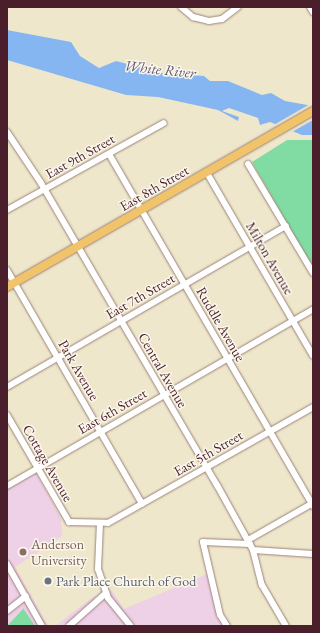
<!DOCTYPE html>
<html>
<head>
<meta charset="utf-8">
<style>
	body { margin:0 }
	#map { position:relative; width:320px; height:633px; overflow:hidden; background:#efe7cb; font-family:"EB Garamond",serif }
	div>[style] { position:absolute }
	.built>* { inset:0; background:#eed0e7 }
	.green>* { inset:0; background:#81dca3 }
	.water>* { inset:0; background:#86b6f1 }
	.pier>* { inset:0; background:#efe7cb }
	.roads { filter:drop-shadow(0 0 1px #9c837b) drop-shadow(0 0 1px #9c837b) }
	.minor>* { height:6px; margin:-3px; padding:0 3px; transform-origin:3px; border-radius:3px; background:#fff }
	.major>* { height:8px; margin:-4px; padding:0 4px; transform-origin:4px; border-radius:4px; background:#f1c36a }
	.dots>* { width:11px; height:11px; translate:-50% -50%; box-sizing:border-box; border:2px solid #fbf7ec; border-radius:50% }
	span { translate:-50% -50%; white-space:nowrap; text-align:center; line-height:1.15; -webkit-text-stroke:3px #fbf7ec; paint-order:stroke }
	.street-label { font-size:14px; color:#4a1f2b }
	.education-label { font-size:14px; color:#785e54 }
	.left { translate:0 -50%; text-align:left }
	.worship-label { font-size:14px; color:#5b616d }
	.water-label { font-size:15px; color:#5f5470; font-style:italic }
	.frame { position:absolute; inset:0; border:8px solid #4a1f2b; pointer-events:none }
</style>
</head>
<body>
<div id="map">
	<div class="built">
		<div style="clip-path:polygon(36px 473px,61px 518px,62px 536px,15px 567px,48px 626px,7px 626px,7px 490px)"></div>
		<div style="clip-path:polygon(207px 574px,224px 626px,55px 626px,93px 597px,112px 591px,124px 609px)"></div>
	</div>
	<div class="green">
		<div style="clip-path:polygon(287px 140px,313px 140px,313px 269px,252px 162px)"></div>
		<div style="clip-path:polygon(23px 608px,35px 626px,7px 626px,23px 609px)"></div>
	</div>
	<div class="water">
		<div style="clip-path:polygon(7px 30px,71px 42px,80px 56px,99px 68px,116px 61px,161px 73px,204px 76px,210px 81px,228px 81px,262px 95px,271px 93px,285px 101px,313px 106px,313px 135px,302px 135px,270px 122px,260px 125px,258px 118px,229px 108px,222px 111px,239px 117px,238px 121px,218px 110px,158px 97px,126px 95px,7px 60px)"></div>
	</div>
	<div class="pier">
		<div style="clip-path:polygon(310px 104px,313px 104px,313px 120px,290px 133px,272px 126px)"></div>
	</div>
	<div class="roads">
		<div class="minor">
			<div style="left:181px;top:7px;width:16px;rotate:40deg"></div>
			<div style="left:193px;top:17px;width:16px;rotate:14deg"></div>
			<div style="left:209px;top:21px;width:13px;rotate:-9deg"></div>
			<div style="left:222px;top:19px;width:20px;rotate:-37deg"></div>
			<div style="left:310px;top:7px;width:6px;rotate:59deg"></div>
			<div style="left:7px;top:132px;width:61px;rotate:56.3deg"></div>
			<div style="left:41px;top:183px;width:350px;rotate:59.8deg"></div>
			<div style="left:217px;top:485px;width:74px;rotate:61deg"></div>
			<div style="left:253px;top:550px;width:36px;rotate:76deg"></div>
			<div style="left:262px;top:585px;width:48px;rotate:59.7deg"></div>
			<div style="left:109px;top:154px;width:407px;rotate:59.9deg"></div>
			<div style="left:248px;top:164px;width:127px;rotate:59.2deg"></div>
			<div style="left:207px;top:173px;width:211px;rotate:59.9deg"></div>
			<div style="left:7px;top:210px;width:179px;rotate:-29deg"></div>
			<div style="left:7px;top:270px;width:270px;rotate:60deg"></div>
			<div style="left:7px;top:387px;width:322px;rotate:-30deg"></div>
			<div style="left:7px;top:415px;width:124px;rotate:59.9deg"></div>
			<div style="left:69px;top:522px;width:39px;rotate:1deg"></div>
			<div style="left:108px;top:523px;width:236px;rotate:-29.5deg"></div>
			<div style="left:7px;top:486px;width:354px;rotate:-30deg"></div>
			<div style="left:100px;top:523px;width:46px;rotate:92.5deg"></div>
			<div style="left:98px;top:569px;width:31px;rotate:71deg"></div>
			<div style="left:108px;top:598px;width:36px;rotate:51deg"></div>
			<div style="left:248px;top:540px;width:75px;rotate:-29.6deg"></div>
			<div style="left:253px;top:550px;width:60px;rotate:3.8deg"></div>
			<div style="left:7px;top:564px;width:71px;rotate:60.6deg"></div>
			<div style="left:7px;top:611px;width:24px;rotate:-38deg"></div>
			<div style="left:69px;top:626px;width:50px;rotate:-41.7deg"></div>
			<div style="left:227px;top:626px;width:13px;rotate:-122deg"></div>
			<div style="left:220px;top:615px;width:75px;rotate:-103.1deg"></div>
			<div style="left:203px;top:542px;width:47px;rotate:2.4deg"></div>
		</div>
		<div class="major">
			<div style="left:7px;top:287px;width:353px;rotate:-29.9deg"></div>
		</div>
	</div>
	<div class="dots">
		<div style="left:23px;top:552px;background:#8d6e63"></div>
		<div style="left:48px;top:581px;background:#6b7280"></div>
	</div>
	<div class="street-label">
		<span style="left:80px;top:156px;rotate:-29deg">East 9th Street</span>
		<span style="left:154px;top:188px;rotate:-30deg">East 8th Street</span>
		<span style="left:270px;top:258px;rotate:60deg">Milton Avenue</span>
		<span style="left:140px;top:296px;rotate:-30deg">East 7th Street</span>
		<span style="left:221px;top:324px;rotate:60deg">Ruddle Avenue</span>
		<span style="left:79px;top:370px;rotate:60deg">Park Avenue</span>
		<span style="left:163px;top:370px;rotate:60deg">Central Avenue</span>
		<span style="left:112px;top:411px;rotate:-30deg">East 6th Street</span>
		<span style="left:208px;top:453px;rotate:-30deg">East 5th Street</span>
		<span style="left:48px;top:463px;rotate:60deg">Cottage Avenue</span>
	</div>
	<div class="education-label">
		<span class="left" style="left:31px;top:552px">Anderson<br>University</span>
	</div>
	<div class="worship-label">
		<span class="left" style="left:56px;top:581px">Park Place Church of God</span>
	</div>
	<div class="water-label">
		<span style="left:160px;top:69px;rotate:6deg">White River</span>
	</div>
	<div class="frame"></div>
</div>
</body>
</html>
